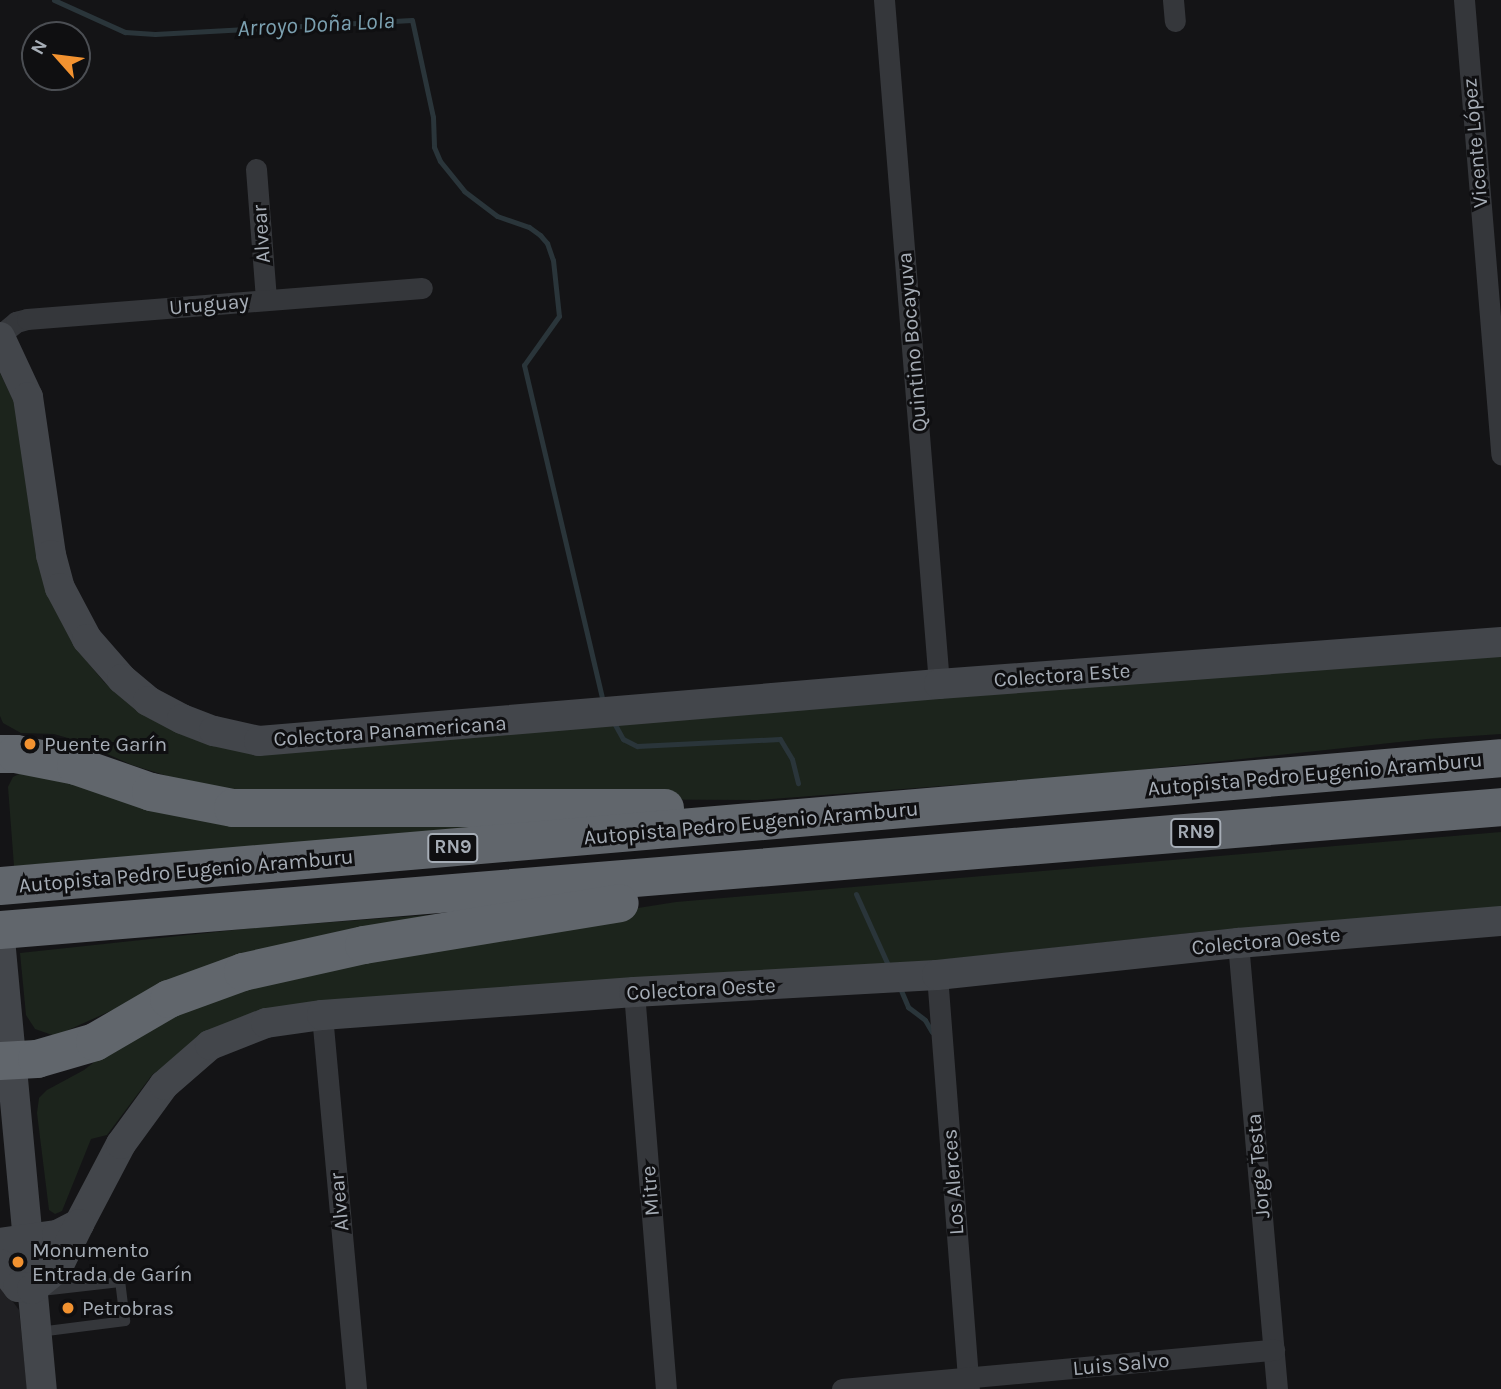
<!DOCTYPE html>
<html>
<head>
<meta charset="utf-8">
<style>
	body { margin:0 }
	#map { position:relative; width:1501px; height:1389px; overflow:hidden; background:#141416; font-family:Karla,sans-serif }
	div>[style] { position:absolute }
	.built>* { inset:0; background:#202023 }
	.green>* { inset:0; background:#1c241c }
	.stream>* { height:5px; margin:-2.5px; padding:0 2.5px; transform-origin:2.5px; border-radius:2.5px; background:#2a353a }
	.lane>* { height:10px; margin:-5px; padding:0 5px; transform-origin:5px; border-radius:5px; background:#35373b }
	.street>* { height:21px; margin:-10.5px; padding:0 10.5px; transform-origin:10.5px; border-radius:10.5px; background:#35373b }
	.secondary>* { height:30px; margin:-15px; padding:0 15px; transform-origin:15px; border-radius:15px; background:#43464b }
	.highway>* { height:38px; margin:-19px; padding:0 19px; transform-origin:19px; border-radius:19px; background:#61666c }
	.dots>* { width:19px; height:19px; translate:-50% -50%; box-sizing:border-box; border:4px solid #0f0f11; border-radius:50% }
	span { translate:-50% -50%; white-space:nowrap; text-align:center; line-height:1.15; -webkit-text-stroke:6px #0f0f11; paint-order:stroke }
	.shield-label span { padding:2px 5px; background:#0f0f11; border:2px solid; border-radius:5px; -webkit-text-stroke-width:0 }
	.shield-label { font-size:19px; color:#a6adb6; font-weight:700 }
	.street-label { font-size:21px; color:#a6adb6 }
	.poi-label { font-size:21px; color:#a6adb6 }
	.left { translate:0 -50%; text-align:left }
	.water-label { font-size:23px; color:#7ca1b1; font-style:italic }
	.north { position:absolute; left:21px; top:21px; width:70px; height:70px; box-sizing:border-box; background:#0f0f11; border:2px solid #4b4e53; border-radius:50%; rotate:298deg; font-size:19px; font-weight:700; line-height:28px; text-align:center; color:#a6adb6 }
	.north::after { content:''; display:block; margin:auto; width:24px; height:32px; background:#f29230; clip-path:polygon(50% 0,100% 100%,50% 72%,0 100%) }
</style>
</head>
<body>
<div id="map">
	<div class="built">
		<div style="clip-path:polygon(0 1284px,19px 1310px,27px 1389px,0 1389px)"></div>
	</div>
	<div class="green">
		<div style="clip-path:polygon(0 373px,15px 404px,34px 540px,47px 593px,75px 647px,104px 682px,140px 712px,203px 740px,826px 705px,1501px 655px,1501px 734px,1427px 739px,1102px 774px,758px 800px,557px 799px,209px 789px,132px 765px,78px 741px,54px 734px,21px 733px,3px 723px,0 716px)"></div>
		<div style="clip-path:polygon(23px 772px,519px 827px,14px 866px,8px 787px,13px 777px)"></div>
		<div style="clip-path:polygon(1501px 832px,1501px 911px,1218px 930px,198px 1041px,152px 1075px,107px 1135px,91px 1139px,62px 1211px,55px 1214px,49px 1210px,37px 1113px,39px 1098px,47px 1090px,84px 1070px,120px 1042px,141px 1020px,359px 952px,676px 902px)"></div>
		<div style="clip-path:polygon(545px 906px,137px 999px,55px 1036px,35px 1029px,26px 1015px,20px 953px,253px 928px)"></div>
	</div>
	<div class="stream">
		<div style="left:54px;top:0;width:78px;rotate:24.3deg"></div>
		<div style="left:125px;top:32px;width:30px;rotate:4deg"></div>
		<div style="left:155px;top:34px;width:257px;rotate:-3.1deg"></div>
		<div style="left:412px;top:20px;width:99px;rotate:77.8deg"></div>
		<div style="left:433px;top:117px;width:30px;rotate:88deg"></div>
		<div style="left:434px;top:147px;width:15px;rotate:67deg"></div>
		<div style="left:440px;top:161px;width:38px;rotate:51deg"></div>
		<div style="left:464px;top:191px;width:41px;rotate:37.1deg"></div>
		<div style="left:497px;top:216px;width:34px;rotate:19deg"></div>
		<div style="left:529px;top:227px;width:14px;rotate:36deg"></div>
		<div style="left:540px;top:235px;width:11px;rotate:49deg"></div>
		<div style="left:547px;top:243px;width:18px;rotate:71deg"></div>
		<div style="left:553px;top:260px;width:56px;rotate:83.9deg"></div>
		<div style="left:559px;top:316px;width:60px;rotate:125.5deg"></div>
		<div style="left:524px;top:365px;width:347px;rotate:76.8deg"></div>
		<div style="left:613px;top:721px;width:21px;rotate:61deg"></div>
		<div style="left:623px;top:739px;width:16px;rotate:27deg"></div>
		<div style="left:637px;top:746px;width:143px;rotate:-2.8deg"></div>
		<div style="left:780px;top:739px;width:23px;rotate:59deg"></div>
		<div style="left:792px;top:759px;width:25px;rotate:76deg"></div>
		<div style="left:856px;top:894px;width:80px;rotate:65.7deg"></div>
		<div style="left:900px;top:988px;width:21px;rotate:67deg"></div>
		<div style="left:908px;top:1007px;width:21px;rotate:37deg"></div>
		<div style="left:925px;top:1020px;width:14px;rotate:60deg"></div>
	</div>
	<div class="lane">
		<div style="left:39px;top:1332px;width:87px;rotate:-7.3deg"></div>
		<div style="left:125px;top:1321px;width:39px;rotate:-97deg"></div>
		<div style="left:120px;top:1282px;width:79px;rotate:173.4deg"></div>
	</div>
	<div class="street">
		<div style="left:884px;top:0;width:686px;rotate:85.4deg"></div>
		<div style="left:1173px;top:0;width:21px;rotate:85deg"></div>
		<div style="left:1464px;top:0;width:456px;rotate:85.3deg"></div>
		<div style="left:256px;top:169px;width:130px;rotate:85.6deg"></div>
		<div style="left:0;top:335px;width:21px;rotate:-39deg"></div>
		<div style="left:16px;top:322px;width:11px;rotate:-15deg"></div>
		<div style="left:27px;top:319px;width:396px;rotate:-4.5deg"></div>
		<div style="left:1238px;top:943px;width:448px;rotate:85deg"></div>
		<div style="left:937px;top:975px;width:415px;rotate:85.6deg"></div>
		<div style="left:634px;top:992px;width:398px;rotate:85.4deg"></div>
		<div style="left:322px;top:1015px;width:376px;rotate:84.8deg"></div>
		<div style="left:842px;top:1389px;width:434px;rotate:-5.2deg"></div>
	</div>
	<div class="secondary">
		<div style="left:0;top:337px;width:66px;rotate:65deg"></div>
		<div style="left:28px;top:397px;width:160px;rotate:81.7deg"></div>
		<div style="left:51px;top:555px;width:34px;rotate:75deg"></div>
		<div style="left:60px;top:588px;width:58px;rotate:62.1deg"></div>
		<div style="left:87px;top:639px;width:53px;rotate:48.8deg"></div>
		<div style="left:122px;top:679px;width:34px;rotate:40deg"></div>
		<div style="left:148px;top:701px;width:38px;rotate:28deg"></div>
		<div style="left:182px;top:719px;width:34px;rotate:21deg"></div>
		<div style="left:214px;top:731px;width:46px;rotate:12.5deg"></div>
		<div style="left:259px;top:741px;width:682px;rotate:-4.79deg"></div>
		<div style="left:939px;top:684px;width:564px;rotate:-4.27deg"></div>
		<div style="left:0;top:939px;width:452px;rotate:84.7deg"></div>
		<div style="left:0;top:1243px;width:58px;rotate:-8deg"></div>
		<div style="left:57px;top:1235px;width:25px;rotate:-27deg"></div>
		<div style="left:79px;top:1224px;width:90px;rotate:-62.3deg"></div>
		<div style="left:121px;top:1144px;width:73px;rotate:-53.9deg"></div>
		<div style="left:164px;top:1085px;width:61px;rotate:-41deg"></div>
		<div style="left:210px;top:1045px;width:60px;rotate:-21.4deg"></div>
		<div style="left:266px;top:1023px;width:57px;rotate:-8.1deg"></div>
		<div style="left:322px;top:1015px;width:313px;rotate:-4.2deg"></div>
		<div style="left:634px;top:992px;width:303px;rotate:-3.2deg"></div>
		<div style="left:937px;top:975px;width:303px;rotate:-6.1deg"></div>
		<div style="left:1238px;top:943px;width:264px;rotate:-4.8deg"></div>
		<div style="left:0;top:1264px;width:29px;rotate:52deg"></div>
		<div style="left:18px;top:1287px;width:14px;rotate:8deg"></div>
		<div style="left:32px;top:1289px;width:32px;rotate:-39deg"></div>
		<div style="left:57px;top:1269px;width:50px;rotate:-63.9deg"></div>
	</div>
	<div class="highway">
		<div style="left:0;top:754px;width:16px"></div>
		<div style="left:16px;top:754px;width:61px;rotate:11.3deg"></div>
		<div style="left:76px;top:766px;width:79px;rotate:19.1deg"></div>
		<div style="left:151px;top:792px;width:84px;rotate:11deg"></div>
		<div style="left:233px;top:808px;width:432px"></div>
		<div style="left:0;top:886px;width:1506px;rotate:-4.87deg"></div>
		<div style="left:0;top:930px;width:1506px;rotate:-4.68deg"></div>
		<div style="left:0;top:1061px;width:37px;rotate:-3deg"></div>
		<div style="left:37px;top:1059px;width:60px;rotate:-16.3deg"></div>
		<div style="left:95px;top:1042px;width:86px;rotate:-30.2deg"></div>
		<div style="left:169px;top:999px;width:79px;rotate:-20deg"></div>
		<div style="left:243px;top:972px;width:124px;rotate:-12.6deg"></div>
		<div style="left:364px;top:945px;width:259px;rotate:-9.3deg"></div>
	</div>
	<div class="dots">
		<div style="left:30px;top:744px;background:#f29230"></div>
		<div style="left:18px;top:1262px;background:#f29230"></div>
		<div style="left:68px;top:1308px;background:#f29230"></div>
	</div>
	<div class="shield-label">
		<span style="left:1196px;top:833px">RN9</span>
		<span style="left:453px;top:848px">RN9</span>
	</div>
	<div class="street-label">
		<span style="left:1475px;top:143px;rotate:-95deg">Vicente López</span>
		<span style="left:261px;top:234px;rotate:-94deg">Alvear</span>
		<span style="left:209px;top:304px;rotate:-5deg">Uruguay</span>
		<span style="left:912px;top:342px;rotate:-95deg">Quintino Bocayuva</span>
		<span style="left:1062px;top:675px;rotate:-4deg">Colectora Este</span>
		<span style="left:390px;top:731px;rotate:-4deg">Colectora Panamericana</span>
		<span style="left:1315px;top:774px;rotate:-5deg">Autopista Pedro Eugenio Aramburu</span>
		<span style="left:751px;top:823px;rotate:-5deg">Autopista Pedro Eugenio Aramburu</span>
		<span style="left:186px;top:871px;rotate:-5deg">Autopista Pedro Eugenio Aramburu</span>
		<span style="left:1266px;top:941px;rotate:-5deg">Colectora Oeste</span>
		<span style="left:701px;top:989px;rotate:-3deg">Colectora Oeste</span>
		<span style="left:1258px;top:1166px;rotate:-95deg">Jorge Testa</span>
		<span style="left:953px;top:1182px;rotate:-94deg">Los Alerces</span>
		<span style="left:650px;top:1191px;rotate:-95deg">Mitre</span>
		<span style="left:339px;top:1202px;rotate:-95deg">Alvear</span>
		<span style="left:1121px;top:1364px;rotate:-5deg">Luis Salvo</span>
	</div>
	<div class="poi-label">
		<span class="left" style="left:44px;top:744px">Puente Garín</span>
		<span class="left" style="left:32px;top:1262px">Monumento<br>Entrada de Garín</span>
		<span class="left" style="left:82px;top:1308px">Petrobras</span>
	</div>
	<div class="water-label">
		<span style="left:316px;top:25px;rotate:-3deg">Arroyo Doña Lola</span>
	</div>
	<div class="north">N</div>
</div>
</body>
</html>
